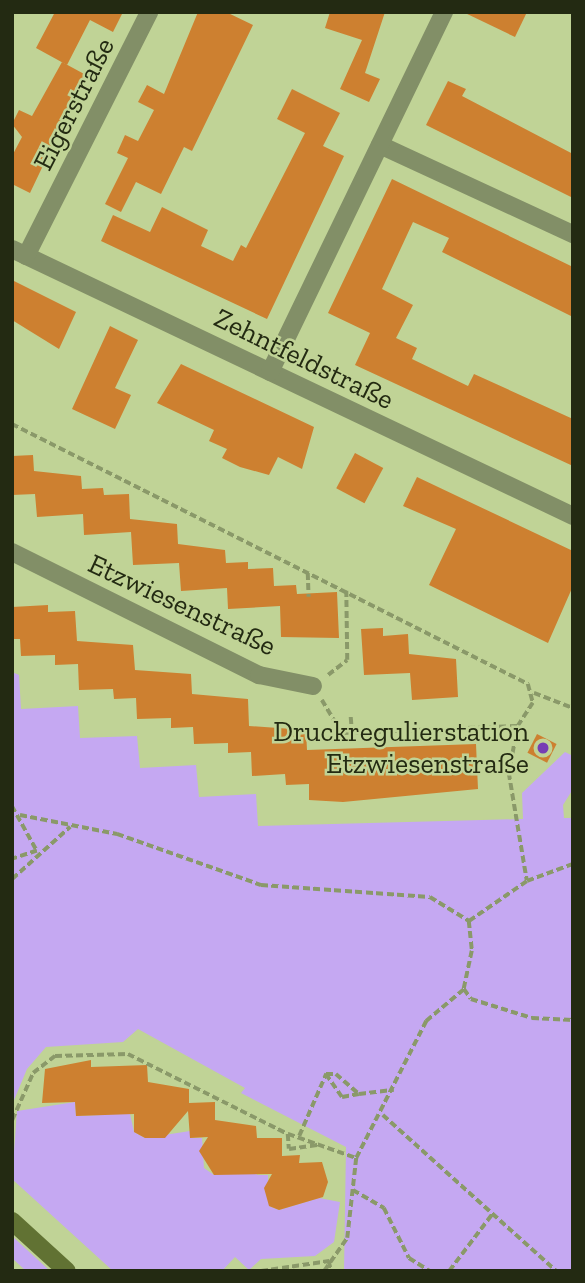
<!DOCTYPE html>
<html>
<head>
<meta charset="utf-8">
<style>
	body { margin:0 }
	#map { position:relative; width:585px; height:1283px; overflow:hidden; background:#c0d396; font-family:"Zilla Slab",serif }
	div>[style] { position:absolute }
	.green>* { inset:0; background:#c5a8f2 }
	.building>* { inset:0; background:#cd8030; transform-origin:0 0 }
	.path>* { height:3.5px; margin-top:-1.75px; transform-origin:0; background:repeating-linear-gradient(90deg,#8a9969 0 7px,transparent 0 10.5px) }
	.minor>* { height:18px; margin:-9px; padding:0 9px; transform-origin:9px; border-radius:9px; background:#828f67 }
	.secondary>* { height:18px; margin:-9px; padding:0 9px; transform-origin:9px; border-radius:9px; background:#617233 }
	.dots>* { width:19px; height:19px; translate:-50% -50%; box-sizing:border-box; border:4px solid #c0d396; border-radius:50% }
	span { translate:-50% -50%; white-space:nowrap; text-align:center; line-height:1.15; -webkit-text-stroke:5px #c0d396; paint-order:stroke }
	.street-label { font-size:28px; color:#232a12 }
	.poi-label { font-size:28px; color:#232a12 }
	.right { translate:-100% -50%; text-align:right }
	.frame { position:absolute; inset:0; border:14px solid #232a12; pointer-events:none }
</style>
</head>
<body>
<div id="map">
	<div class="green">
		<div style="clip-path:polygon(12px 672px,19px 675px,21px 709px,78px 706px,80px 738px,137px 736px,140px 768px,196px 765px,199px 797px,256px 794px,258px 826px,523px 819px,522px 793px,565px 752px,573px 756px,573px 789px,563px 805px,564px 818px,573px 818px,573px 1271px,344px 1271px,346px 1147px,241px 1093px,245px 1088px,138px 1029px,123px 1042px,46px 1047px,27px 1069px,12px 1105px)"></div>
		<div style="clip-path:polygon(75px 1102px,76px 1116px,102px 1115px,102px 1107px,130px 1114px,134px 1132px,145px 1138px,190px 1131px,190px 1138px,202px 1138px,204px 1168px,214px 1175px,256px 1168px,257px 1175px,268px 1175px,269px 1206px,279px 1210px,319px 1198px,340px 1202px,334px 1242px,315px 1256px,261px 1259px,249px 1270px,235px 1257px,222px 1271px,113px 1271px,12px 1179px,17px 1111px)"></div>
		<div style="clip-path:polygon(12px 1236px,50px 1271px,26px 1271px,12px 1258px)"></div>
	</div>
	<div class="building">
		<div style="clip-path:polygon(55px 12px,123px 12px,113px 32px,90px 20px,67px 65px,36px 48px)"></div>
		<div style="clip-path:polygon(198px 12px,226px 12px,253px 25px,192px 151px,184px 147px,161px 194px,136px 182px,121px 212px,105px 204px,128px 158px,117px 153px,125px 135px,138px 141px,154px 110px,138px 102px,147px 85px,164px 94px)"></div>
		<div style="clip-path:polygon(330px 12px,385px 12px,365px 73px,380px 79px,369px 102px,340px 89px,362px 40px,325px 28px)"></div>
		<div style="clip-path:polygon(463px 12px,527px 12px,515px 37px)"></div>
		<div style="clip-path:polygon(62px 62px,86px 75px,30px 193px,12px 184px,12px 156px,22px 137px,12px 124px,19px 110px,32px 116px)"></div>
		<div style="clip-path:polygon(448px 81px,466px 89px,462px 96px,573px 154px,573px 198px,426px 125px)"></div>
		<div style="clip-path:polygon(292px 89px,340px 113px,323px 146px,344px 156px,267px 319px,101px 241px,113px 215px,150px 232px,162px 207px,208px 230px,201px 246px,233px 261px,241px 245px,246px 248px,305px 133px,277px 119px)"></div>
		<div style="clip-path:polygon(392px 179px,573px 267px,573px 317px,442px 252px,449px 238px,413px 222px,382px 289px,413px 305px,396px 338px,417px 348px,412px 359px,468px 386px,474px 374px,573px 419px,573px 466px,355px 365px,370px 333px,328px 313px)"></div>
		<div style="clip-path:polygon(12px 280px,76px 312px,59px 349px,12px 320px)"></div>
		<div style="clip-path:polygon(110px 326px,138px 340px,115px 388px,131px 395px,115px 429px,72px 409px)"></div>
		<div style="clip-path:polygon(181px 364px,314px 427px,302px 469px,278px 457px,269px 475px,240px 467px,222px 458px,227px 449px,209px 441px,214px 430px,157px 403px)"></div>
		<div style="left:355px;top:453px;width:32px;height:40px;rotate:28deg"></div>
		<div style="clip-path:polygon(33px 455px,34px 471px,81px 476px,82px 489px,103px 488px,104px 495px,129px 494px,130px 519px,177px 524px,178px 544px,225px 550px,226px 563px,248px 562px,248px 569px,273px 568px,274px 586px,296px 585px,297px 594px,337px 592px,339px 638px,281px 637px,280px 606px,228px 609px,227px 588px,181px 591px,179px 563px,133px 565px,131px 532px,84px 535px,83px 514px,37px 517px,35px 494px,12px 495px,12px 456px)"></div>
		<div style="clip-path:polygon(417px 477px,573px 551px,573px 586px,548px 643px,429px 585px,456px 529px,403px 506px)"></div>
		<div style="clip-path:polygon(48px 605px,48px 612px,75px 611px,77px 641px,133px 645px,135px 670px,191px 674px,192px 694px,248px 699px,249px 726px,306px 730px,307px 750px,476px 744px,478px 789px,343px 802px,309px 800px,309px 784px,286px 785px,285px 774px,252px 776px,251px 752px,228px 753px,228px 743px,194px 744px,193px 727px,171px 728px,171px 718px,137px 719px,136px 698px,114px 699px,113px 689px,79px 690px,78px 664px,55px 665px,55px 655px,21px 656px,20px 639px,12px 639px,12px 607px)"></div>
		<div style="clip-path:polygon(383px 628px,383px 636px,408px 634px,409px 654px,456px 659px,458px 697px,412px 700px,410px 673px,364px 675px,361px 629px)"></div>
		<div style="left:537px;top:734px;width:22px;height:21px;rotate:27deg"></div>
		<div style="clip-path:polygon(91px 1060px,91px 1067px,147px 1065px,148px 1082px,189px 1089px,189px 1103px,215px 1102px,215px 1120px,256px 1126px,257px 1138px,282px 1138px,282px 1156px,300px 1155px,299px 1163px,322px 1162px,328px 1182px,323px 1197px,279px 1210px,269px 1206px,264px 1188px,272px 1174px,214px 1175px,199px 1151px,208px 1137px,190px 1138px,188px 1111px,165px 1138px,145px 1138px,134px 1132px,134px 1114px,76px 1116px,75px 1102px,42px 1103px,45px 1069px)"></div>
	</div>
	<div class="path">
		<div style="left:12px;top:424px;width:578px;rotate:26.74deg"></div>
		<div style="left:528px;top:684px;width:20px;rotate:75deg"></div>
		<div style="left:533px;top:703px;width:27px;rotate:123deg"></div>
		<div style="left:518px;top:726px;width:48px;rotate:100.8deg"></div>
		<div style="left:509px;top:773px;width:109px;rotate:80.5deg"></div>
		<div style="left:308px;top:573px;width:24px;rotate:88deg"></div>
		<div style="left:328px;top:675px;width:24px;rotate:-38deg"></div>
		<div style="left:347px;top:660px;width:69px;rotate:-90.8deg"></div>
		<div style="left:534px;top:693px;width:42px;rotate:21deg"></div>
		<div style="left:322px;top:700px;width:39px;rotate:59deg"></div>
		<div style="left:342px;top:733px;width:176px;rotate:-2.3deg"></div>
		<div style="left:351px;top:717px;width:16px;rotate:86deg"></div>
		<div style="left:12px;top:806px;width:51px;rotate:60.9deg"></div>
		<div style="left:37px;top:851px;width:26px;rotate:162deg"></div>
		<div style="left:20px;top:815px;width:99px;rotate:11.1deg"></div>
		<div style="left:117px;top:834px;width:153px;rotate:19.5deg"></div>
		<div style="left:261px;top:885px;width:169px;rotate:4.1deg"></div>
		<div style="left:430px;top:897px;width:46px;rotate:31.6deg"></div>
		<div style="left:12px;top:879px;width:78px;rotate:-41.9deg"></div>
		<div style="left:469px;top:921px;width:30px;rotate:84deg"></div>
		<div style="left:472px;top:951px;width:39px;rotate:102deg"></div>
		<div style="left:464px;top:989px;width:12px;rotate:55deg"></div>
		<div style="left:471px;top:999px;width:64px;rotate:17.3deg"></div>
		<div style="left:532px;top:1018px;width:41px;rotate:2.8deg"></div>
		<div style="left:469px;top:921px;width:70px;rotate:-34.6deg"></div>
		<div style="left:527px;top:881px;width:49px;rotate:-20.3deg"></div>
		<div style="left:326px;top:1074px;width:28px;rotate:55deg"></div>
		<div style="left:342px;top:1097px;width:17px;rotate:-10deg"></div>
		<div style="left:383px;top:1115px;width:233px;rotate:42deg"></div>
		<div style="left:12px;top:1120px;width:51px;rotate:-65.9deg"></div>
		<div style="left:33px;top:1073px;width:28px;rotate:-38deg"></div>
		<div style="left:55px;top:1056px;width:73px;rotate:-1.6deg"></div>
		<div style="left:128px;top:1054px;width:179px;rotate:26.6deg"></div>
		<div style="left:288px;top:1134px;width:72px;rotate:19.4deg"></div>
		<div style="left:288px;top:1134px;width:15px;rotate:86deg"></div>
		<div style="left:289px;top:1149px;width:30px;rotate:-8deg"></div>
		<div style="left:299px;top:1136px;width:68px;rotate:-66.5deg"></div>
		<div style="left:326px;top:1074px;width:10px"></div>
		<div style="left:336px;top:1074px;width:30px;rotate:41deg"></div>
		<div style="left:359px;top:1094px;width:35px;rotate:-7deg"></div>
		<div style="left:353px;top:1190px;width:36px;rotate:30deg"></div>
		<div style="left:384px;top:1208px;width:56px;rotate:63.4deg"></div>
		<div style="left:409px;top:1258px;width:25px;rotate:32deg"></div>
		<div style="left:261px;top:1271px;width:69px;rotate:-8.4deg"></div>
		<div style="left:329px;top:1261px;width:10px;rotate:79deg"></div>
		<div style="left:324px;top:1271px;width:40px;rotate:-55.1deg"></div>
		<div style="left:347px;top:1238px;width:81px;rotate:-83.6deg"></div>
		<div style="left:356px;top:1158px;width:154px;rotate:-62.9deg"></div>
		<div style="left:426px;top:1021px;width:50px;rotate:-40.1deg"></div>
		<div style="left:449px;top:1271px;width:73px;rotate:-52.8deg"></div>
	</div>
	<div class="minor">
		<div style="left:380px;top:145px;width:213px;rotate:24.8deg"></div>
		<div style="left:12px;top:249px;width:621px;rotate:25.45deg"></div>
		<div style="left:26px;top:256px;width:273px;rotate:-63.2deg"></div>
		<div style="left:270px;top:372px;width:400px;rotate:-64.2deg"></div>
		<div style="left:12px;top:552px;width:276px;rotate:26.5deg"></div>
		<div style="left:259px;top:675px;width:55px;rotate:11.5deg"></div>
	</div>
	<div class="secondary">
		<div style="left:12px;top:1221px;width:74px;rotate:42.3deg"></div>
	</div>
	<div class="dots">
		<div style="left:543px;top:748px;background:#763eb4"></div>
	</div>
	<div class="street-label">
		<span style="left:74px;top:104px;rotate:-63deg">Eigerstraße</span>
		<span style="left:304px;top:359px;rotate:26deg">Zehntfeldstraße</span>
		<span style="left:182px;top:605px;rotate:25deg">Etzwiesenstraße</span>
	</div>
	<div class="poi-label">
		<span class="right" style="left:529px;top:748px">Druckregulierstation<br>Etzwiesenstraße</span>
	</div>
	<div class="frame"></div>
</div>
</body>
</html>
